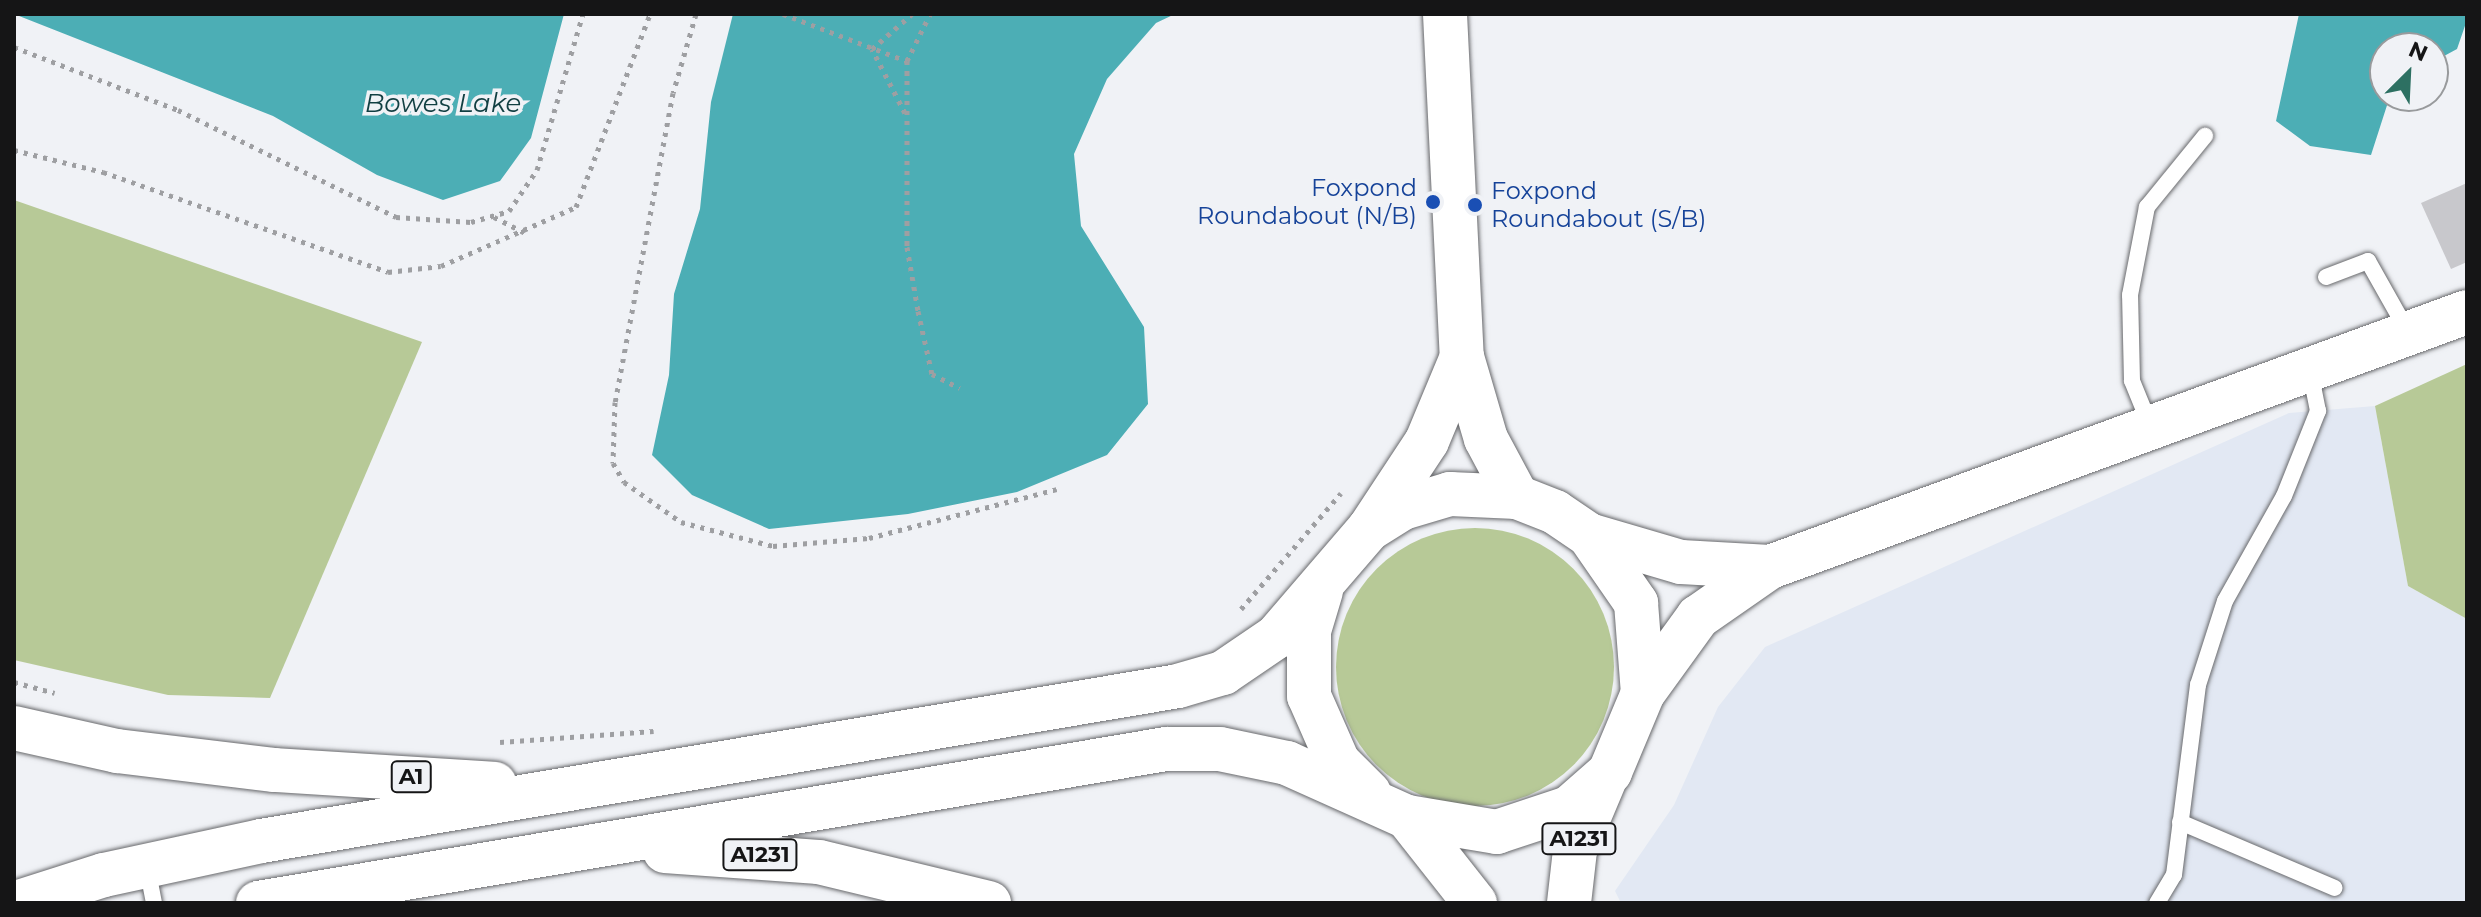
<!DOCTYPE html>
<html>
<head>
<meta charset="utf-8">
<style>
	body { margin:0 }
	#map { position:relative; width:2481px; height:917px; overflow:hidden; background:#f0f2f6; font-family:Montserrat,sans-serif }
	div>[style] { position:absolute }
	.built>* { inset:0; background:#e2e8f3 }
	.green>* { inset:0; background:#b7c997 }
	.round { border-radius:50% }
	.water>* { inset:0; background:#4caeb5 }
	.building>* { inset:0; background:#c8c8cc }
	.path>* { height:5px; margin-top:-2.5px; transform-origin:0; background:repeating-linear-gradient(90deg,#9e9fa2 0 4px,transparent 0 10px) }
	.roads { filter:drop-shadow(0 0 2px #68696c) drop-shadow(0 0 2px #68696c) }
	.lane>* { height:16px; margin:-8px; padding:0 8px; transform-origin:8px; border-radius:8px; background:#fff }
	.secondary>* { height:44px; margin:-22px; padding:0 22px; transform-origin:22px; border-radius:22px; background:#fff }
	.highway>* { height:44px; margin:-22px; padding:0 22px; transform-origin:22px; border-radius:22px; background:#fff }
	.dots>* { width:22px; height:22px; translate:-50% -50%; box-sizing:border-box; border:4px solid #f0f2f6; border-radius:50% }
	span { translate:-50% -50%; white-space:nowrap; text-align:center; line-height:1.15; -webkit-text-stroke:7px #f0f2f6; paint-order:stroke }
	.shield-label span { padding:2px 6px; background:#f0f2f6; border:2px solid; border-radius:6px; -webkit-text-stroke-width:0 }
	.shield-label { font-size:22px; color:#151516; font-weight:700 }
	.transit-label { font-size:24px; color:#164399 }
	.right { translate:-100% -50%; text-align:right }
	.left { translate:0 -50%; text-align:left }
	.water-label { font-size:26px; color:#113f42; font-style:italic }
	.frame { position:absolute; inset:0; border:16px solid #151516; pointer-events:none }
	.north { position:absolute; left:2369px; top:32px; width:80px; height:80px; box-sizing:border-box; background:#f0f2f6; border:2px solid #989a9c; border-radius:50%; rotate:24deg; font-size:22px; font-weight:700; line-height:32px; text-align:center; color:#151516 }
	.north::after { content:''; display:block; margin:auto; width:28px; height:36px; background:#2d7062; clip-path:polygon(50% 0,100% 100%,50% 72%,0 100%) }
</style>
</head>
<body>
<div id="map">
	<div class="built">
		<div style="clip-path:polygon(2375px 406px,2408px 586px,2467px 619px,2467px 903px,1621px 903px,1615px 891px,1674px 805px,1718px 707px,1765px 647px,2289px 413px)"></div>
	</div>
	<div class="green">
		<div style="clip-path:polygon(14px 200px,422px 342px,270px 698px,168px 695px,14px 660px)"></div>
		<div style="clip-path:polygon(2467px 364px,2467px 619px,2408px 586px,2375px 406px)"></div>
		<div class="round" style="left:1336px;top:528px;width:278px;height:278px"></div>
	</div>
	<div class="water">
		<div style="clip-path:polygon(14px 14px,564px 14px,531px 138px,500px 181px,443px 200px,377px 175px,273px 116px)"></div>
		<div style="clip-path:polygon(733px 14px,1175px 14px,1156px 23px,1107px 79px,1074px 154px,1081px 226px,1144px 327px,1148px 404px,1107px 455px,1017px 492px,908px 514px,769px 529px,692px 495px,652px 455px,669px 375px,674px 294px,700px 209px,711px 102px)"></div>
		<div style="clip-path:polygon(2299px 14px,2467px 14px,2467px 20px,2457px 49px,2433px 62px,2433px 48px,2385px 48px,2390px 96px,2371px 155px,2310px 146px,2276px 121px)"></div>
	</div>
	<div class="building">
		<div style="clip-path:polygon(2467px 183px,2467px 262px,2451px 269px,2421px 203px)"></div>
	</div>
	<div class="path">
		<div style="left:696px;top:14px;width:82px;rotate:106.2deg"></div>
		<div style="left:673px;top:93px;width:314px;rotate:100.6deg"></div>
		<div style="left:615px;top:402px;width:61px;rotate:91.9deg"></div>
		<div style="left:613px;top:463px;width:22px;rotate:60deg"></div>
		<div style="left:624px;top:482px;width:70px;rotate:35.1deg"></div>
		<div style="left:681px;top:522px;width:95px;rotate:14.6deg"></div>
		<div style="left:773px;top:546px;width:96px;rotate:-4.8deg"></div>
		<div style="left:869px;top:538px;width:194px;rotate:-14.6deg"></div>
		<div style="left:783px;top:14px;width:133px;rotate:20.8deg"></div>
		<div style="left:907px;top:61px;width:52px;rotate:-63.9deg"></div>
		<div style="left:14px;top:47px;width:176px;rotate:21deg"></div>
		<div style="left:178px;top:110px;width:243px;rotate:26.1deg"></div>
		<div style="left:396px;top:217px;width:75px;rotate:3.8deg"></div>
		<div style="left:471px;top:222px;width:40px;rotate:-16deg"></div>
		<div style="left:509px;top:211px;width:50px;rotate:-55.7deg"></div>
		<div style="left:537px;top:170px;width:163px;rotate:-73.6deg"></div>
		<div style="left:907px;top:61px;width:186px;rotate:90deg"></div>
		<div style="left:907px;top:247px;width:65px;rotate:80.2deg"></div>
		<div style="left:918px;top:311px;width:65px;rotate:77.5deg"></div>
		<div style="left:932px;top:374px;width:31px;rotate:27deg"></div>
		<div style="left:905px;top:113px;width:72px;rotate:-117.3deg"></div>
		<div style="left:872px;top:49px;width:53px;rotate:-41.2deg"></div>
		<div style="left:14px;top:150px;width:92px;rotate:13.9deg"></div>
		<div style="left:103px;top:172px;width:302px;rotate:19.3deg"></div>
		<div style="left:388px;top:272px;width:53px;rotate:-6.5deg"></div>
		<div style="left:441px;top:266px;width:147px;rotate:-23.6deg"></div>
		<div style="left:576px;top:207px;width:207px;rotate:-69deg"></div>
		<div style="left:494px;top:217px;width:34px;rotate:27deg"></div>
		<div style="left:1241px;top:609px;width:153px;rotate:-49.2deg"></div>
		<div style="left:14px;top:682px;width:42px;rotate:15deg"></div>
		<div style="left:500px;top:742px;width:154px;rotate:-4.1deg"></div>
	</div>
	<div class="roads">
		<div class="lane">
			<div style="left:2326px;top:277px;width:45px;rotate:-20.9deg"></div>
			<div style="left:2368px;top:261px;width:81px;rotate:60.6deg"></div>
			<div style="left:2150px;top:425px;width:48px;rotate:-112.2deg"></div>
			<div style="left:2132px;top:381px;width:86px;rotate:-91.3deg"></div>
			<div style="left:2130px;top:295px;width:90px;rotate:-79.1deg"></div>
			<div style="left:2147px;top:207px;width:92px;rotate:-50.8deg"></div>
			<div style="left:2180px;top:822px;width:168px;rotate:23.1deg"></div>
			<div style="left:147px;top:867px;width:37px;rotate:79deg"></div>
			<div style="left:2157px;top:903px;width:33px;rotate:-59deg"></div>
			<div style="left:2174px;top:875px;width:192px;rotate:-82.8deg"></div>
			<div style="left:2198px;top:685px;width:88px;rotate:-72.2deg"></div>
			<div style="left:2225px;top:601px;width:120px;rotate:-60.7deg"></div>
			<div style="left:2284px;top:496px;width:92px;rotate:-68.2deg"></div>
			<div style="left:2318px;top:411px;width:41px;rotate:-101.3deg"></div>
		</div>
		<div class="secondary">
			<div style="left:1445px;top:14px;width:343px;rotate:87.2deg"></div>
			<div style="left:1462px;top:357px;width:85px;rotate:73.7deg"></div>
			<div style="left:1486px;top:439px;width:66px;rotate:61.9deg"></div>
			<div style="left:1369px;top:529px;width:105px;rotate:-56.6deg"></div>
			<div style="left:1427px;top:441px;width:91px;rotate:-67.4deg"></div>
			<div style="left:1589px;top:535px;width:96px;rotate:16.4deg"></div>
			<div style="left:1681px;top:562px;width:89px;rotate:3.2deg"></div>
			<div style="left:1643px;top:693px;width:94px;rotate:-54.1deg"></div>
			<div style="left:1698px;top:617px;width:88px;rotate:-34.8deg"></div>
			<div style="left:1770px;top:567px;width:742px;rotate:-20.1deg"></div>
		</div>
		<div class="highway">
			<div style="left:1321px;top:591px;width:42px;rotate:106.7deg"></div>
			<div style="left:1309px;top:631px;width:65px;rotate:90deg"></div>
			<div style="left:1309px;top:696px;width:72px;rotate:66.3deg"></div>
			<div style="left:1338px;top:762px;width:44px;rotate:45deg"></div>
			<div style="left:14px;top:728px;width:106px;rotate:12.6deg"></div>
			<div style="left:117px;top:751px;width:159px;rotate:6.9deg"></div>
			<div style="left:275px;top:770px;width:220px;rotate:3.6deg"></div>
			<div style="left:1407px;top:817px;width:110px;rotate:51.7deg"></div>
			<div style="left:665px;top:851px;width:154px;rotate:4.1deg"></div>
			<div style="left:819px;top:862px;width:175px;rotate:13.6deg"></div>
			<div style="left:16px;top:903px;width:92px;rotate:-17.7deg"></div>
			<div style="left:104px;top:875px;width:161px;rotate:-12.2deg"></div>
			<div style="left:261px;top:841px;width:930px;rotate:-9.59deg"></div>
			<div style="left:1178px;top:686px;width:47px;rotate:-16.1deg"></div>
			<div style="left:1223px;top:673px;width:64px;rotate:-34.2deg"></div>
			<div style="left:1276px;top:637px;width:143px;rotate:-49.3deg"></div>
			<div style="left:1369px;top:529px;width:40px;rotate:-32deg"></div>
			<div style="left:1403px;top:508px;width:49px;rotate:-16.6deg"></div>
			<div style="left:1450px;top:494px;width:67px;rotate:2.6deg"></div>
			<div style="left:1517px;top:497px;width:41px;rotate:21.5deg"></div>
			<div style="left:1555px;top:512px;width:41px;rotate:34.1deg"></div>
			<div style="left:1589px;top:535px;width:83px;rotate:55.3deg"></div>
			<div style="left:1636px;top:603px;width:90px;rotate:85.6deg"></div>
			<div style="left:1643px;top:693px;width:86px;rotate:112.7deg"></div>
			<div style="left:1610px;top:772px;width:55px;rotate:138.7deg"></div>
			<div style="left:1569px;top:808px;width:76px;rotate:161.6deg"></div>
			<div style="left:1497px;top:832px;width:91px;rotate:-170.5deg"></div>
			<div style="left:1407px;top:817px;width:132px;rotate:-155.8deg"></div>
			<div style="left:1287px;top:763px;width:68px;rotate:-168.2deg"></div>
			<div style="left:1220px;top:749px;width:54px;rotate:180deg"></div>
			<div style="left:1166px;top:749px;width:921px;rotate:170.37deg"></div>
			<div style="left:1569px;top:903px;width:53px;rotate:-83.5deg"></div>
			<div style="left:1575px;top:850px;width:75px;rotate:-67.2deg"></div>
		</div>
	</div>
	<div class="dots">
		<div style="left:1433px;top:202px;background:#1a4fb4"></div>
		<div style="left:1475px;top:205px;background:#1a4fb4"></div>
	</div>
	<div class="shield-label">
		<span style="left:411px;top:777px">A1</span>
		<span style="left:1579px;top:839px">A1231</span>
		<span style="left:760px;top:855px">A1231</span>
	</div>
	<div class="transit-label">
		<span class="right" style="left:1417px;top:202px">Foxpond<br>Roundabout (N/B)</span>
		<span class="left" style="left:1491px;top:205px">Foxpond<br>Roundabout (S/B)</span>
	</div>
	<div class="water-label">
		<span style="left:443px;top:104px">Bowes Lake</span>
	</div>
	<div class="frame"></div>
	<div class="north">N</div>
</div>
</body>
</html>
